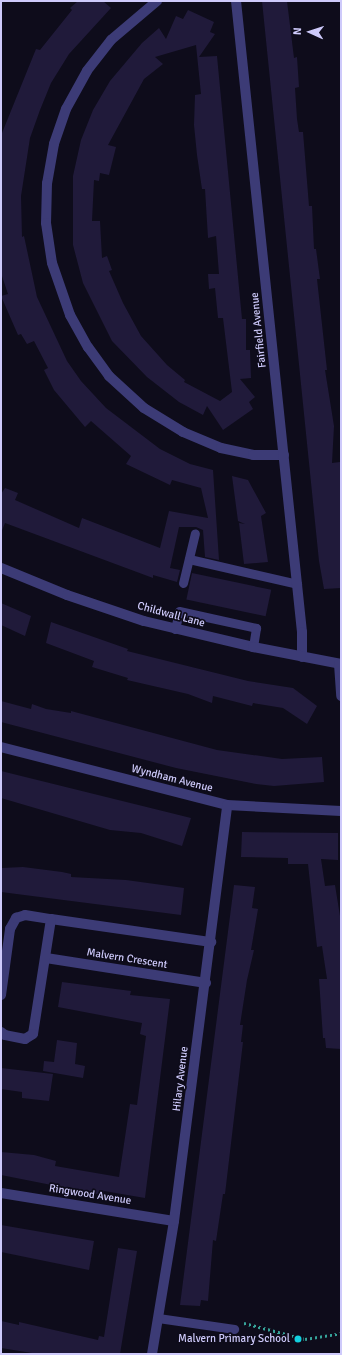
<!DOCTYPE html>
<html>
<head>
<meta charset="utf-8">
<style>
	body { margin:0 }
	#map { position:relative; width:342px; height:1355px; overflow:hidden; background:#0e0c1b; font-family:Signika,sans-serif }
	div>[style] { position:absolute }
	.building>* { inset:0; background:#201a3a; transform-origin:0 0 }
	.path>* { height:2.5px; margin-top:-1.25px; transform-origin:0; background:repeating-linear-gradient(90deg,#36a399 0 2px,transparent 0 5px) }
	.lane>* { height:9px; margin:-4.5px; padding:0 4.5px; transform-origin:4.5px; border-radius:4.5px; background:#3c3b76 }
	.street>* { height:10px; margin:-5px; padding:0 5px; transform-origin:5px; border-radius:5px; background:#3c3b76 }
	.dots>* { width:11px; height:11px; translate:-50% -50%; box-sizing:border-box; border:2px solid #0e0c1b; border-radius:50% }
	span { translate:-50% -50%; white-space:nowrap; text-align:center; line-height:1.15; -webkit-text-stroke:3.5px #0e0c1b; paint-order:stroke }
	.street-label { font-size:11px; color:#cecafb }
	.poi-label { font-size:11px; color:#cecafb }
	.right { translate:-100% -50%; text-align:right }
	.frame { position:absolute; inset:0; border:2px solid #cecafb; pointer-events:none }
	.north { position:absolute; left:290px; top:12px; width:40px; height:40px; -webkit-text-stroke:3px #0e0c1b; paint-order:stroke; rotate:273deg; font-size:11px; font-weight:700; line-height:16px; text-align:center; color:#cecafb }
	.north::after { content:''; display:block; margin:auto; width:14px; height:18px; background:#cecafb; clip-path:polygon(50% 0,100% 100%,50% 72%,0 100%) }
</style>
</head>
<body>
<div id="map">
	<div class="building">
		<div style="clip-path:polygon(78px 1px,103px 1px,111px 8px,69px 54px,51px 83px,40px 110px,30px 138px,21px 196px,22px 237px,24px 236px,37px 297px,67px 361px,81px 381px,106px 408px,160px 449px,190px 464px,213px 470px,219px 560px,205px 557px,203px 530px,196px 527px,179px 527px,170px 568px,180px 570px,177px 582px,153px 575px,153px 578px,5px 523px,1px 533px,1px 494px,5px 488px,18px 493px,15px 500px,79px 528px,82px 518px,160px 548px,169px 511px,208px 518px,201px 488px,172px 480px,170px 485px,126px 464px,131px 456px,91px 421px,85px 427px,54px 390px,44px 370px,48px 368px,34px 341px,27px 344px,21px 334px,18px 335px,1px 296px,8px 294px,1px 273px,2px 133px,36px 49px,40px 50px,72px 10px,70px 8px)"></div>
		<div style="clip-path:polygon(262px 1px,287px 1px,294px 58px,297px 57px,299px 87px,295px 88px,297px 119px,299px 132px,303px 132px,309px 206px,312px 206px,314px 249px,316px 249px,320px 279px,317px 279px,327px 370px,325px 370px,334px 426px,332px 463px,340px 462px,341px 588px,324px 589px,319px 561px)"></div>
		<div style="clip-path:polygon(evenodd,188px 10px,214px 22px,210px 32px,215px 34px,199px 57px,217px 56px,242px 319px,246px 319px,246px 350px,250px 350px,251px 378px,240px 379px,255px 397px,249px 402px,253px 409px,223px 430px,207px 406px,203px 415px,179px 402px,147px 377px,112px 341px,83px 283px,73px 245px,73px 176px,81px 140px,93px 110px,110px 81px,142px 43px,159px 28px,166px 39px,176px 16px,183px 19px,188px 10px,196px 45px,201px 94px,195px 95px,194px 125px,197px 155px,202px 189px,205px 189px,208px 238px,216px 236px,219px 274px,208px 274px,209px 289px,215px 288px,218px 318px,223px 318px,232px 392px,220px 401px,184px 382px,185px 380px,167px 365px,141px 336px,123px 303px,109px 271px,112px 270px,107px 256px,102px 258px,100px 221px,92px 221px,94px 180px,99px 181px,100px 173px,109px 175px,116px 147px,108px 145px,144px 79px,163px 64px,155px 57px,196px 45px)"></div>
		<div style="clip-path:polygon(232px 476px,248px 480px,266px 513px,261px 516px,268px 562px,244px 564px,239px 523px,245px 524px,238px 521px)"></div>
		<div style="left:192px;top:573px;width:81px;height:27px;rotate:12deg"></div>
		<div style="clip-path:polygon(1px 603px,31px 616px,25px 636px,1px 625px)"></div>
		<div style="clip-path:polygon(51px 622px,128px 649px,127px 651px,248px 681px,293px 688px,317px 706px,307px 724px,283px 708px,253px 703px,252px 706px,213px 696px,212px 703px,188px 694px,127px 680px,128px 678px,92px 667px,94px 661px,46px 643px)"></div>
		<div style="clip-path:polygon(1px 701px,31px 709px,32px 704px,46px 709px,71px 713px,71px 711px,217px 750px,282px 759px,322px 757px,324px 782px,274px 786px,256px 784px,176px 768px,1px 722px)"></div>
		<div style="clip-path:polygon(1px 771px,191px 818px,182px 846px,141px 833px,110px 830px,1px 798px)"></div>
		<div style="clip-path:polygon(242px 832px,338px 833px,338px 860px,321px 859px,325px 886px,335px 885px,340px 916px,341px 1049px,326px 1048px,325px 1038px,323px 1038px,319px 979px,327px 979px,322px 946px,317px 947px,308px 864px,288px 864px,288px 858px,241px 857px)"></div>
		<div style="clip-path:polygon(23px 867px,62px 872px,71px 874px,71px 877px,126px 880px,184px 888px,181px 915px,1px 892px,2px 868px)"></div>
		<div style="clip-path:polygon(234px 885px,255px 887px,252px 908px,258px 909px,251px 950px,254px 950px,247px 980px,240px 1025px,243px 1025px,241px 1042px,243px 1042px,225px 1194px,223px 1194px,216px 1241px,213px 1240px,208px 1301px,201px 1300px,200px 1306px,180px 1305px)"></div>
		<div style="clip-path:polygon(62px 982px,131px 991px,130px 995px,170px 999px,145px 1198px,104px 1191px,104px 1195px,97px 1194px,1px 1175px,1px 1152px,34px 1155px,56px 1161px,55px 1166px,119px 1177px,130px 1104px,137px 1105px,146px 1036px,140px 1034px,142px 1023px,58px 1007px)"></div>
		<div style="clip-path:polygon(57px 1040px,77px 1043px,75px 1064px,85px 1066px,83px 1078px,43px 1071px,44px 1061px,54px 1062px)"></div>
		<div style="clip-path:polygon(1px 1068px,53px 1074px,49px 1101px,22px 1098px,22px 1092px,1px 1089px)"></div>
		<div style="clip-path:polygon(1px 1225px,94px 1241px,89px 1270px,1px 1252px)"></div>
		<div style="clip-path:polygon(118px 1248px,137px 1251px,120px 1354px,38px 1354px,1px 1348px,1px 1321px,19px 1325px,19px 1322px,98px 1340px,99px 1336px,104px 1337px)"></div>
	</div>
	<div class="path">
		<div style="left:244px;top:1323px;width:63px;rotate:14.7deg"></div>
		<div style="left:305px;top:1339px;width:36px;rotate:-9deg"></div>
	</div>
	<div class="lane">
		<div style="left:189px;top:559px;width:111px;rotate:13deg"></div>
		<div style="left:183px;top:583px;width:51px;rotate:-76.5deg"></div>
		<div style="left:175px;top:629px;width:18px;rotate:-77deg"></div>
		<div style="left:179px;top:611px;width:79px;rotate:12.4deg"></div>
		<div style="left:256px;top:628px;width:19px;rotate:99deg"></div>
		<div style="left:158px;top:1318px;width:77px;rotate:8.2deg"></div>
	</div>
	<div class="street">
		<div style="left:157px;top:1px;width:60px;rotate:139.7deg"></div>
		<div style="left:111px;top:40px;width:39px;rotate:128deg"></div>
		<div style="left:87px;top:71px;width:43px;rotate:118.9deg"></div>
		<div style="left:66px;top:109px;width:37px;rotate:109deg"></div>
		<div style="left:54px;top:144px;width:40px;rotate:100deg"></div>
		<div style="left:47px;top:183px;width:40px;rotate:91.4deg"></div>
		<div style="left:46px;top:223px;width:40px;rotate:81.5deg"></div>
		<div style="left:52px;top:263px;width:55px;rotate:70.9deg"></div>
		<div style="left:70px;top:315px;width:37px;rotate:61deg"></div>
		<div style="left:88px;top:347px;width:36px;rotate:54deg"></div>
		<div style="left:109px;top:376px;width:47px;rotate:42.4deg"></div>
		<div style="left:144px;top:408px;width:46px;rotate:31.6deg"></div>
		<div style="left:183px;top:432px;width:41px;rotate:22.8deg"></div>
		<div style="left:221px;top:448px;width:33px;rotate:12deg"></div>
		<div style="left:253px;top:455px;width:31px"></div>
		<div style="left:236px;top:1px;width:634px;rotate:84.03deg"></div>
		<div style="left:302px;top:632px;width:25px;rotate:90deg"></div>
		<div style="left:1px;top:568px;width:71px;rotate:22.2deg"></div>
		<div style="left:67px;top:595px;width:81px;rotate:18.7deg"></div>
		<div style="left:144px;top:621px;width:112px;rotate:13.4deg"></div>
		<div style="left:253px;top:647px;width:90px;rotate:10.9deg"></div>
		<div style="left:339px;top:664px;width:32px;rotate:86deg"></div>
		<div style="left:1px;top:747px;width:233px;rotate:14.4deg"></div>
		<div style="left:227px;top:805px;width:114px;rotate:3deg"></div>
		<div style="left:51px;top:919px;width:162px;rotate:8.2deg"></div>
		<div style="left:46px;top:958px;width:162px;rotate:8.9deg"></div>
		<div style="left:1px;top:995px;width:67px;rotate:-82.2deg"></div>
		<div style="left:10px;top:929px;width:13px;rotate:-61deg"></div>
		<div style="left:16px;top:918px;width:9px;rotate:-18deg"></div>
		<div style="left:25px;top:915px;width:26px;rotate:9deg"></div>
		<div style="left:51px;top:919px;width:116px;rotate:98.9deg"></div>
		<div style="left:33px;top:1034px;width:9px;rotate:148deg"></div>
		<div style="left:25px;top:1039px;width:20px;rotate:-169deg"></div>
		<div style="left:5px;top:1035px;width:5px;rotate:-143deg"></div>
		<div style="left:1px;top:1193px;width:175px;rotate:9.2deg"></div>
		<div style="left:152px;top:1354px;width:135px;rotate:-80.6deg"></div>
		<div style="left:174px;top:1221px;width:419px;rotate:-82.7deg"></div>
	</div>
	<div class="dots">
		<div style="left:298px;top:1339px;background:#12d0df"></div>
	</div>
	<div class="street-label">
		<span style="left:259px;top:330px;rotate:-96deg">Fairfield Avenue</span>
		<span style="left:171px;top:615px;rotate:15deg">Childwall Lane</span>
		<span style="left:172px;top:779px;rotate:14deg">Wyndham Avenue</span>
		<span style="left:127px;top:959px;rotate:9deg">Malvern Crescent</span>
		<span style="left:181px;top:1079px;rotate:-83deg">Hilary Avenue</span>
		<span style="left:90px;top:1195px;rotate:9deg">Ringwood Avenue</span>
	</div>
	<div class="poi-label">
		<span class="right" style="left:290px;top:1339px">Malvern Primary School</span>
	</div>
	<div class="frame"></div>
	<div class="north">N</div>
</div>
</body>
</html>
